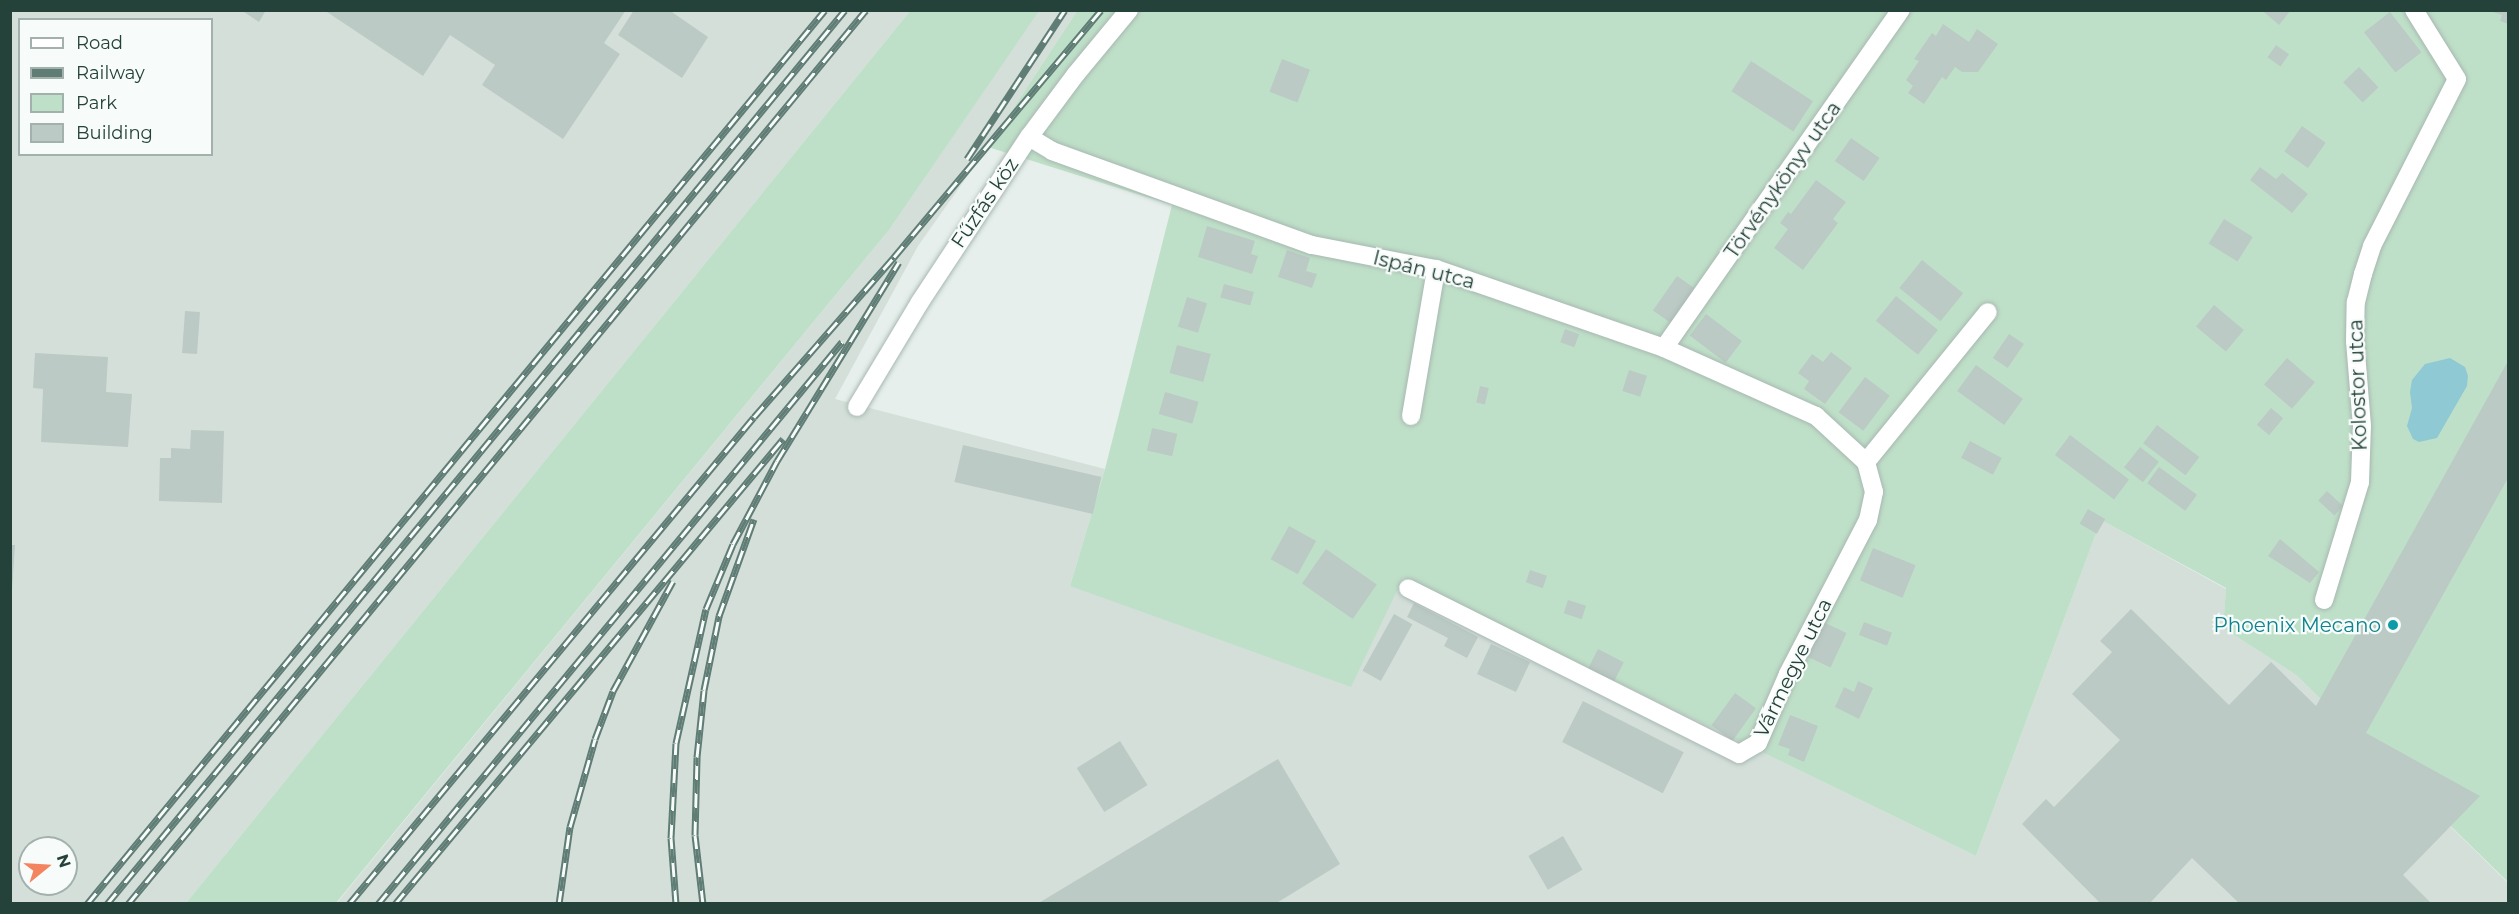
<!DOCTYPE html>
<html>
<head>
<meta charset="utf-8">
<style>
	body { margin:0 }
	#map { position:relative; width:2519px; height:914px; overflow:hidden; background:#e6efeb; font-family:Montserrat,sans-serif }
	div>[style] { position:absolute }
	.built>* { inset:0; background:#d4dfda }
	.green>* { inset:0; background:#bfe0c8 }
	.water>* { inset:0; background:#8ec9d4 }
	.building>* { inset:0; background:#bbcac4; transform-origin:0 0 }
	.roads { filter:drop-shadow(0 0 2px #a8b8b2) drop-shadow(0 0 2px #a8b8b2) }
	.street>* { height:18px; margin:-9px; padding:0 9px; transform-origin:9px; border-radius:9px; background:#fff }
	.rail>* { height:7px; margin-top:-3.5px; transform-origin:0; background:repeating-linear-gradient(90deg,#f7fbf9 0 14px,#5f7d75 0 28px); box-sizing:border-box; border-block:2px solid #5f7d75 }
	.dots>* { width:16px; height:16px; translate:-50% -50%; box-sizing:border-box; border:3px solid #f7fbf9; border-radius:50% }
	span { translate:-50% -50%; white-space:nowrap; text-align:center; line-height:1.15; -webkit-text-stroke:4.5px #f7fbf9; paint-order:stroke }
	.street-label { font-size:20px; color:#24423a }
	.culture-label { font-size:20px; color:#0d838f }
	.right { translate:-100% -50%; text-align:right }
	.frame { position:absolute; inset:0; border:12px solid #24423a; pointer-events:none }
	.legend { position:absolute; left:18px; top:18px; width:195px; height:138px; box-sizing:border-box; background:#f7fbf9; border:2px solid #a3b1ad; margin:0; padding:8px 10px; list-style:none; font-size:18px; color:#24423a }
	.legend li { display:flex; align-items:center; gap:12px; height:30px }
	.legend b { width:30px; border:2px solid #a3b1ad }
	.north { position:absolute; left:18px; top:836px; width:60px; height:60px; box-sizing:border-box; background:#f7fbf9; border:2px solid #a3b1ad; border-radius:50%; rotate:72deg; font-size:16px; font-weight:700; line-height:24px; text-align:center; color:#24423a }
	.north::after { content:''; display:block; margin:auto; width:21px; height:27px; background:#f4845f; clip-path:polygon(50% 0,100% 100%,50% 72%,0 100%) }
</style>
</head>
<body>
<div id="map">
	<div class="built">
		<div style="clip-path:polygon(1039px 10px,1077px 11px,988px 147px,918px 246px,835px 399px,1105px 469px,1070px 586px,1403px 578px,1976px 856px,2101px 520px,2226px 589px,2223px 628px,2296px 675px,2508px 883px,2508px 904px,336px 904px,889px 230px)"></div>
		<div style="clip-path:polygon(evenodd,10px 11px,910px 11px,186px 903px,11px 903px,10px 11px,20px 20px,212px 20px,212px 154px,20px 154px,20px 20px,10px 11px,30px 848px,66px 848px,66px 884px,30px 884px,30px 848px)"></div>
	</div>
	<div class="green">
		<div style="clip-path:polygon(910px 11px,1039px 11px,889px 230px,336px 903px,186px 903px)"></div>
		<div style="clip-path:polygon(1077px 11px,2508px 11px,2508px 882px,2296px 675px,2223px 628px,2226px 588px,2101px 520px,1976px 856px,1403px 578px,1351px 687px,1070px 586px,1105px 469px,1172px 205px,988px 147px)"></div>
	</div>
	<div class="water">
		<div style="clip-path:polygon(2450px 358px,2465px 367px,2468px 376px,2467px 386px,2437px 438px,2419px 442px,2413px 439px,2407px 426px,2412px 408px,2410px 392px,2412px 380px,2425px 364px)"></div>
	</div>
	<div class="building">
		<div style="clip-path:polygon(241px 10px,266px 10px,259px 22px)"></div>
		<div style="clip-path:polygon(324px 10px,626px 10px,604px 43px,620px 54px,563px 139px,482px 85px,495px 65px,450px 35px,423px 76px)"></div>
		<div style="clip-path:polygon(634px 10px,669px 10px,708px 37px,682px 78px,618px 35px)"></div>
		<div style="clip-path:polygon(2266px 10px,2291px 10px,2279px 25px,2264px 12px)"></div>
		<div style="clip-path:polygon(2508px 10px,2508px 24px,2500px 21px,2502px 15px,2490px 11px)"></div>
		<div style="left:2390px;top:12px;width:51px;height:33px;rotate:52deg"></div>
		<div style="clip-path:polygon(1943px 24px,1969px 42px,1977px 29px,1998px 44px,1978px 72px,1962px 72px,1955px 67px,1946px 80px,1942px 77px,1924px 104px,1908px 93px,1913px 86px,1906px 80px,1919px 61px,1914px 59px,1932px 33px,1936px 36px)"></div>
		<div style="left:2276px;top:45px;width:16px;height:15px;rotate:35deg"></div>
		<div style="left:1282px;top:59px;width:30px;height:35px;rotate:21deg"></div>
		<div style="left:1751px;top:61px;width:74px;height:36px;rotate:33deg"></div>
		<div style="left:2359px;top:67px;width:28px;height:22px;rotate:46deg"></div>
		<div style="left:2302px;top:126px;width:29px;height:31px;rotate:35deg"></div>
		<div style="left:1851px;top:138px;width:35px;height:28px;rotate:35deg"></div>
		<div style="clip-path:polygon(2260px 167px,2276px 179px,2282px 173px,2308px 194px,2292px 213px,2250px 180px)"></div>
		<div style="clip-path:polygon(1816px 180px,1846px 202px,1833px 219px,1838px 223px,1803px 270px,1774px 248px,1788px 229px,1780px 223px,1788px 212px,1791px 214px)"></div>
		<div style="left:2224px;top:219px;width:34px;height:29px;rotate:32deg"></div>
		<div style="clip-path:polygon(1207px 226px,1255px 241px,1251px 254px,1258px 256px,1252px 274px,1198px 257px)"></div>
		<div style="clip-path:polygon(1287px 250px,1310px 258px,1306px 271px,1317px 274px,1312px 288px,1278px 277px)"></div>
		<div style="left:1922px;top:260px;width:53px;height:36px;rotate:39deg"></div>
		<div style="left:1677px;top:276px;width:24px;height:42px;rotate:35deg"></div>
		<div style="left:1224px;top:284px;width:31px;height:14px;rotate:15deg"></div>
		<div style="left:1896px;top:296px;width:54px;height:32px;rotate:39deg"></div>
		<div style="left:1187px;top:297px;width:21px;height:31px;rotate:17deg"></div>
		<div style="left:2214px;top:305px;width:39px;height:28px;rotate:40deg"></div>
		<div style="left:185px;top:311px;width:15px;height:42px;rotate:4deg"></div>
		<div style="left:1706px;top:314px;width:45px;height:27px;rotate:37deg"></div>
		<div style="left:1565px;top:329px;width:15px;height:14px;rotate:20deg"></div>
		<div style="left:2009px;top:334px;width:18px;height:29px;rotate:34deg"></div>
		<div style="left:1177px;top:345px;width:35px;height:29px;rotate:15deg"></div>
		<div style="clip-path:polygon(1831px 352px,1852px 368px,1825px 404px,1804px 389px,1809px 381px,1798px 373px,1812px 354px,1823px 362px)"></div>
		<div style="clip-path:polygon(35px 353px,108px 357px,106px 392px,132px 394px,128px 447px,41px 442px,43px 389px,33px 388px)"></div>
		<div style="left:2287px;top:358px;width:37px;height:35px;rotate:41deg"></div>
		<div style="clip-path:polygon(2508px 361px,2508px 478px,2366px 733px,2480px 796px,2403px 875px,2432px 904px,2240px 904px,2192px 858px,2149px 904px,2101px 904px,2022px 824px,2046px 799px,2054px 807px,2120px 740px,2072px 694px,2112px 652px,2100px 641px,2131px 609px,2229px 705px,2271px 662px,2316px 706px)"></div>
		<div style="left:1976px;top:365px;width:58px;height:32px;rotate:36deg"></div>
		<div style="left:1629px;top:370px;width:19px;height:22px;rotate:18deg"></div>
		<div style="left:1865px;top:377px;width:31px;height:44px;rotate:37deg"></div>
		<div style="left:1480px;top:386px;width:9px;height:17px;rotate:13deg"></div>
		<div style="left:1165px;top:392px;width:35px;height:23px;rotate:16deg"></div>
		<div style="left:2271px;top:408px;width:16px;height:22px;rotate:40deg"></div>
		<div style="left:2157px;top:425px;width:53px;height:23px;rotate:37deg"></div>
		<div style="left:1152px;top:428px;width:26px;height:23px;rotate:13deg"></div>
		<div style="clip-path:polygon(191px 430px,224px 431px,222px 503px,159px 501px,160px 458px,171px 458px,171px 448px,190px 449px)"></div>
		<div style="left:2070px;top:435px;width:74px;height:25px;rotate:37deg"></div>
		<div style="left:1970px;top:441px;width:36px;height:19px;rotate:28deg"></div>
		<div style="left:963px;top:445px;width:142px;height:38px;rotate:13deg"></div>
		<div style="left:2140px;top:447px;width:24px;height:26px;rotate:38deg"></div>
		<div style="left:2159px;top:467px;width:47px;height:20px;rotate:36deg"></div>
		<div style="left:2327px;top:491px;width:22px;height:13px;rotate:43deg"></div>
		<div style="left:2088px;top:509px;width:20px;height:17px;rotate:30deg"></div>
		<div style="left:1289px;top:526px;width:31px;height:38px;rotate:29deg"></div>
		<div style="clip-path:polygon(2280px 539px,2319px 572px,2310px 583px,2268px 556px)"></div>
		<div style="clip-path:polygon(10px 545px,15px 545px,12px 590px,10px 590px)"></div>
		<div style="left:1873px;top:548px;width:46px;height:35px;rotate:22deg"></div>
		<div style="left:1326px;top:549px;width:62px;height:42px;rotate:35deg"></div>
		<div style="left:1530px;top:570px;width:18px;height:13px;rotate:19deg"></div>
		<div style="left:1568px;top:600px;width:19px;height:14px;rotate:18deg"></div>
		<div style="clip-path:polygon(1414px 603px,1478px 637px,1467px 658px,1444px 646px,1448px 638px,1407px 617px)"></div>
		<div style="left:1394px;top:614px;width:21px;height:65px;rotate:29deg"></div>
		<div style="left:1823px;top:622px;width:26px;height:38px;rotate:25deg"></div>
		<div style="left:1864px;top:622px;width:30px;height:14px;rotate:21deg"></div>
		<div style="left:1491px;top:644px;width:43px;height:33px;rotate:25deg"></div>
		<div style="left:1598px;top:649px;width:29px;height:25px;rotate:27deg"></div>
		<div style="clip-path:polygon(1858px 681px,1873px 688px,1859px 719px,1835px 707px,1844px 687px,1854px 692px)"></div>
		<div style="left:1735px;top:693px;width:26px;height:40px;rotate:36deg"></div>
		<div style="left:1583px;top:701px;width:113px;height:46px;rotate:27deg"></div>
		<div style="clip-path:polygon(1790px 715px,1818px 726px,1804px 762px,1788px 755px,1790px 749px,1778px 745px)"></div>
		<div style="left:1120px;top:741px;width:52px;height:51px;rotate:58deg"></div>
		<div style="clip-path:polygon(1278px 759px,1340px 864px,1275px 904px,1037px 904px)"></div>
		<div style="left:1563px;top:836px;width:39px;height:40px;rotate:60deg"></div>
	</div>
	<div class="roads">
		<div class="street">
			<div style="left:1029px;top:137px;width:27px;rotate:31deg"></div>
			<div style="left:1052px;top:151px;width:276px;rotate:19.9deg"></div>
			<div style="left:1312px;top:245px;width:126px;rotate:11deg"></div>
			<div style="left:1436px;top:269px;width:241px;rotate:19.1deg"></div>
			<div style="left:1664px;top:348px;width:167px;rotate:24.1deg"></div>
			<div style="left:1816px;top:416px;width:68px;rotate:42.6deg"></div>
			<div style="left:1866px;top:462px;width:31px;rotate:75deg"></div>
			<div style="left:1874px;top:492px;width:29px;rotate:102deg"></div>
			<div style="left:1868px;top:520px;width:174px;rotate:117.5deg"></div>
			<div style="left:1788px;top:674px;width:75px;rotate:113.5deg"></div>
			<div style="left:1758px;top:743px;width:22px;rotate:150deg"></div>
			<div style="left:1739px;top:754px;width:370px;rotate:-153.4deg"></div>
			<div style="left:1664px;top:348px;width:413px;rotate:-55deg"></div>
			<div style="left:857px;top:407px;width:122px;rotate:-59deg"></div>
			<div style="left:920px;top:302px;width:198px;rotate:-56.6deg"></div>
			<div style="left:1029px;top:137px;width:79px;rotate:-53.3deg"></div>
			<div style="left:1076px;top:74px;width:83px;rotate:-50.4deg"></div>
			<div style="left:1411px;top:416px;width:149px;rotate:-80.3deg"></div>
			<div style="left:1866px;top:462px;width:193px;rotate:-50.9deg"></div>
			<div style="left:2324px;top:600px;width:123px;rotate:-73deg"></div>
			<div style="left:2360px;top:482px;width:56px;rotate:-88deg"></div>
			<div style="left:2362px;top:426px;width:85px;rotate:-94.7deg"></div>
			<div style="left:2355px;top:341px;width:39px;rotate:-89deg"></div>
			<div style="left:2356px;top:302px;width:29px;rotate:-76deg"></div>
			<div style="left:2363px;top:274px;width:29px;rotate:-72deg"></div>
			<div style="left:2372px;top:246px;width:187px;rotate:-63deg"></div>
			<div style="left:2457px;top:79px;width:81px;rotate:-121.9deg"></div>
		</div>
	</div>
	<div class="rail">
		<div style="left:967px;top:159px;width:178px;rotate:-56.7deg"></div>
		<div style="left:87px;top:904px;width:1159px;rotate:-50.46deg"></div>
		<div style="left:107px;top:904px;width:1159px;rotate:-50.46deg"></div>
		<div style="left:128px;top:904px;width:1159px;rotate:-50.46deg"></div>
		<div style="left:349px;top:904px;width:633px;rotate:-50.25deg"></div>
		<div style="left:754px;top:417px;width:213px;rotate:-48.8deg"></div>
		<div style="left:894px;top:257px;width:322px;rotate:-50deg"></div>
		<div style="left:378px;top:904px;width:729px;rotate:-50.46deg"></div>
		<div style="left:395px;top:904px;width:606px;rotate:-50.16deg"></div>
		<div style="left:559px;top:904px;width:78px;rotate:-81.9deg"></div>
		<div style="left:570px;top:827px;width:91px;rotate:-74.1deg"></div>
		<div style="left:595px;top:739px;width:51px;rotate:-69.4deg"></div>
		<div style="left:613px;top:691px;width:125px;rotate:-61.4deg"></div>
		<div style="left:676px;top:904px;width:66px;rotate:-94.3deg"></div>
		<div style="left:671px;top:838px;width:95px;rotate:-87deg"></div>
		<div style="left:676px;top:743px;width:137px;rotate:-77.4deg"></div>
		<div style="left:706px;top:609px;width:70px;rotate:-67.4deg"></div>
		<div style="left:733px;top:544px;width:94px;rotate:-62.1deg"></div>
		<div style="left:777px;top:461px;width:233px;rotate:-58.5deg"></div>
		<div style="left:703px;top:904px;width:69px;rotate:-96.6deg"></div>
		<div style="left:695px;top:835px;width:78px;rotate:-88.5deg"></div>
		<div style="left:697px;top:757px;width:67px;rotate:-84deg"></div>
		<div style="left:704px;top:690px;width:76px;rotate:-78.5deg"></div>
		<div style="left:719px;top:616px;width:103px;rotate:-70.2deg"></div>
	</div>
	<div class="dots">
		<div style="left:2393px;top:625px;background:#0f9aa8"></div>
	</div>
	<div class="street-label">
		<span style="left:1783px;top:180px;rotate:-55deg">Törvénykönyv utca</span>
		<span style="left:985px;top:203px;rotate:-56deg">Fűzfás köz</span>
		<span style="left:1424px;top:270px;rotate:14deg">Ispán utca</span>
		<span style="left:2358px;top:385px;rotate:-92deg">Kolostor utca</span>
		<span style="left:1793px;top:668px;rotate:-64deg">Vármegye utca</span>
	</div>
	<div class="culture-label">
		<span class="right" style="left:2381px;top:625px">Phoenix Mecano</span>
	</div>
	<div class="frame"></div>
	<ul class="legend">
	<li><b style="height:8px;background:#fff"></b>Road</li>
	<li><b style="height:8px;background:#5f7d75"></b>Railway</li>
	<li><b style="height:16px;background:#bfe0c8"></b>Park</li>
	<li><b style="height:16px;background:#bbcac4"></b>Building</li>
	</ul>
	<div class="north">N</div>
</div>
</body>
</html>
